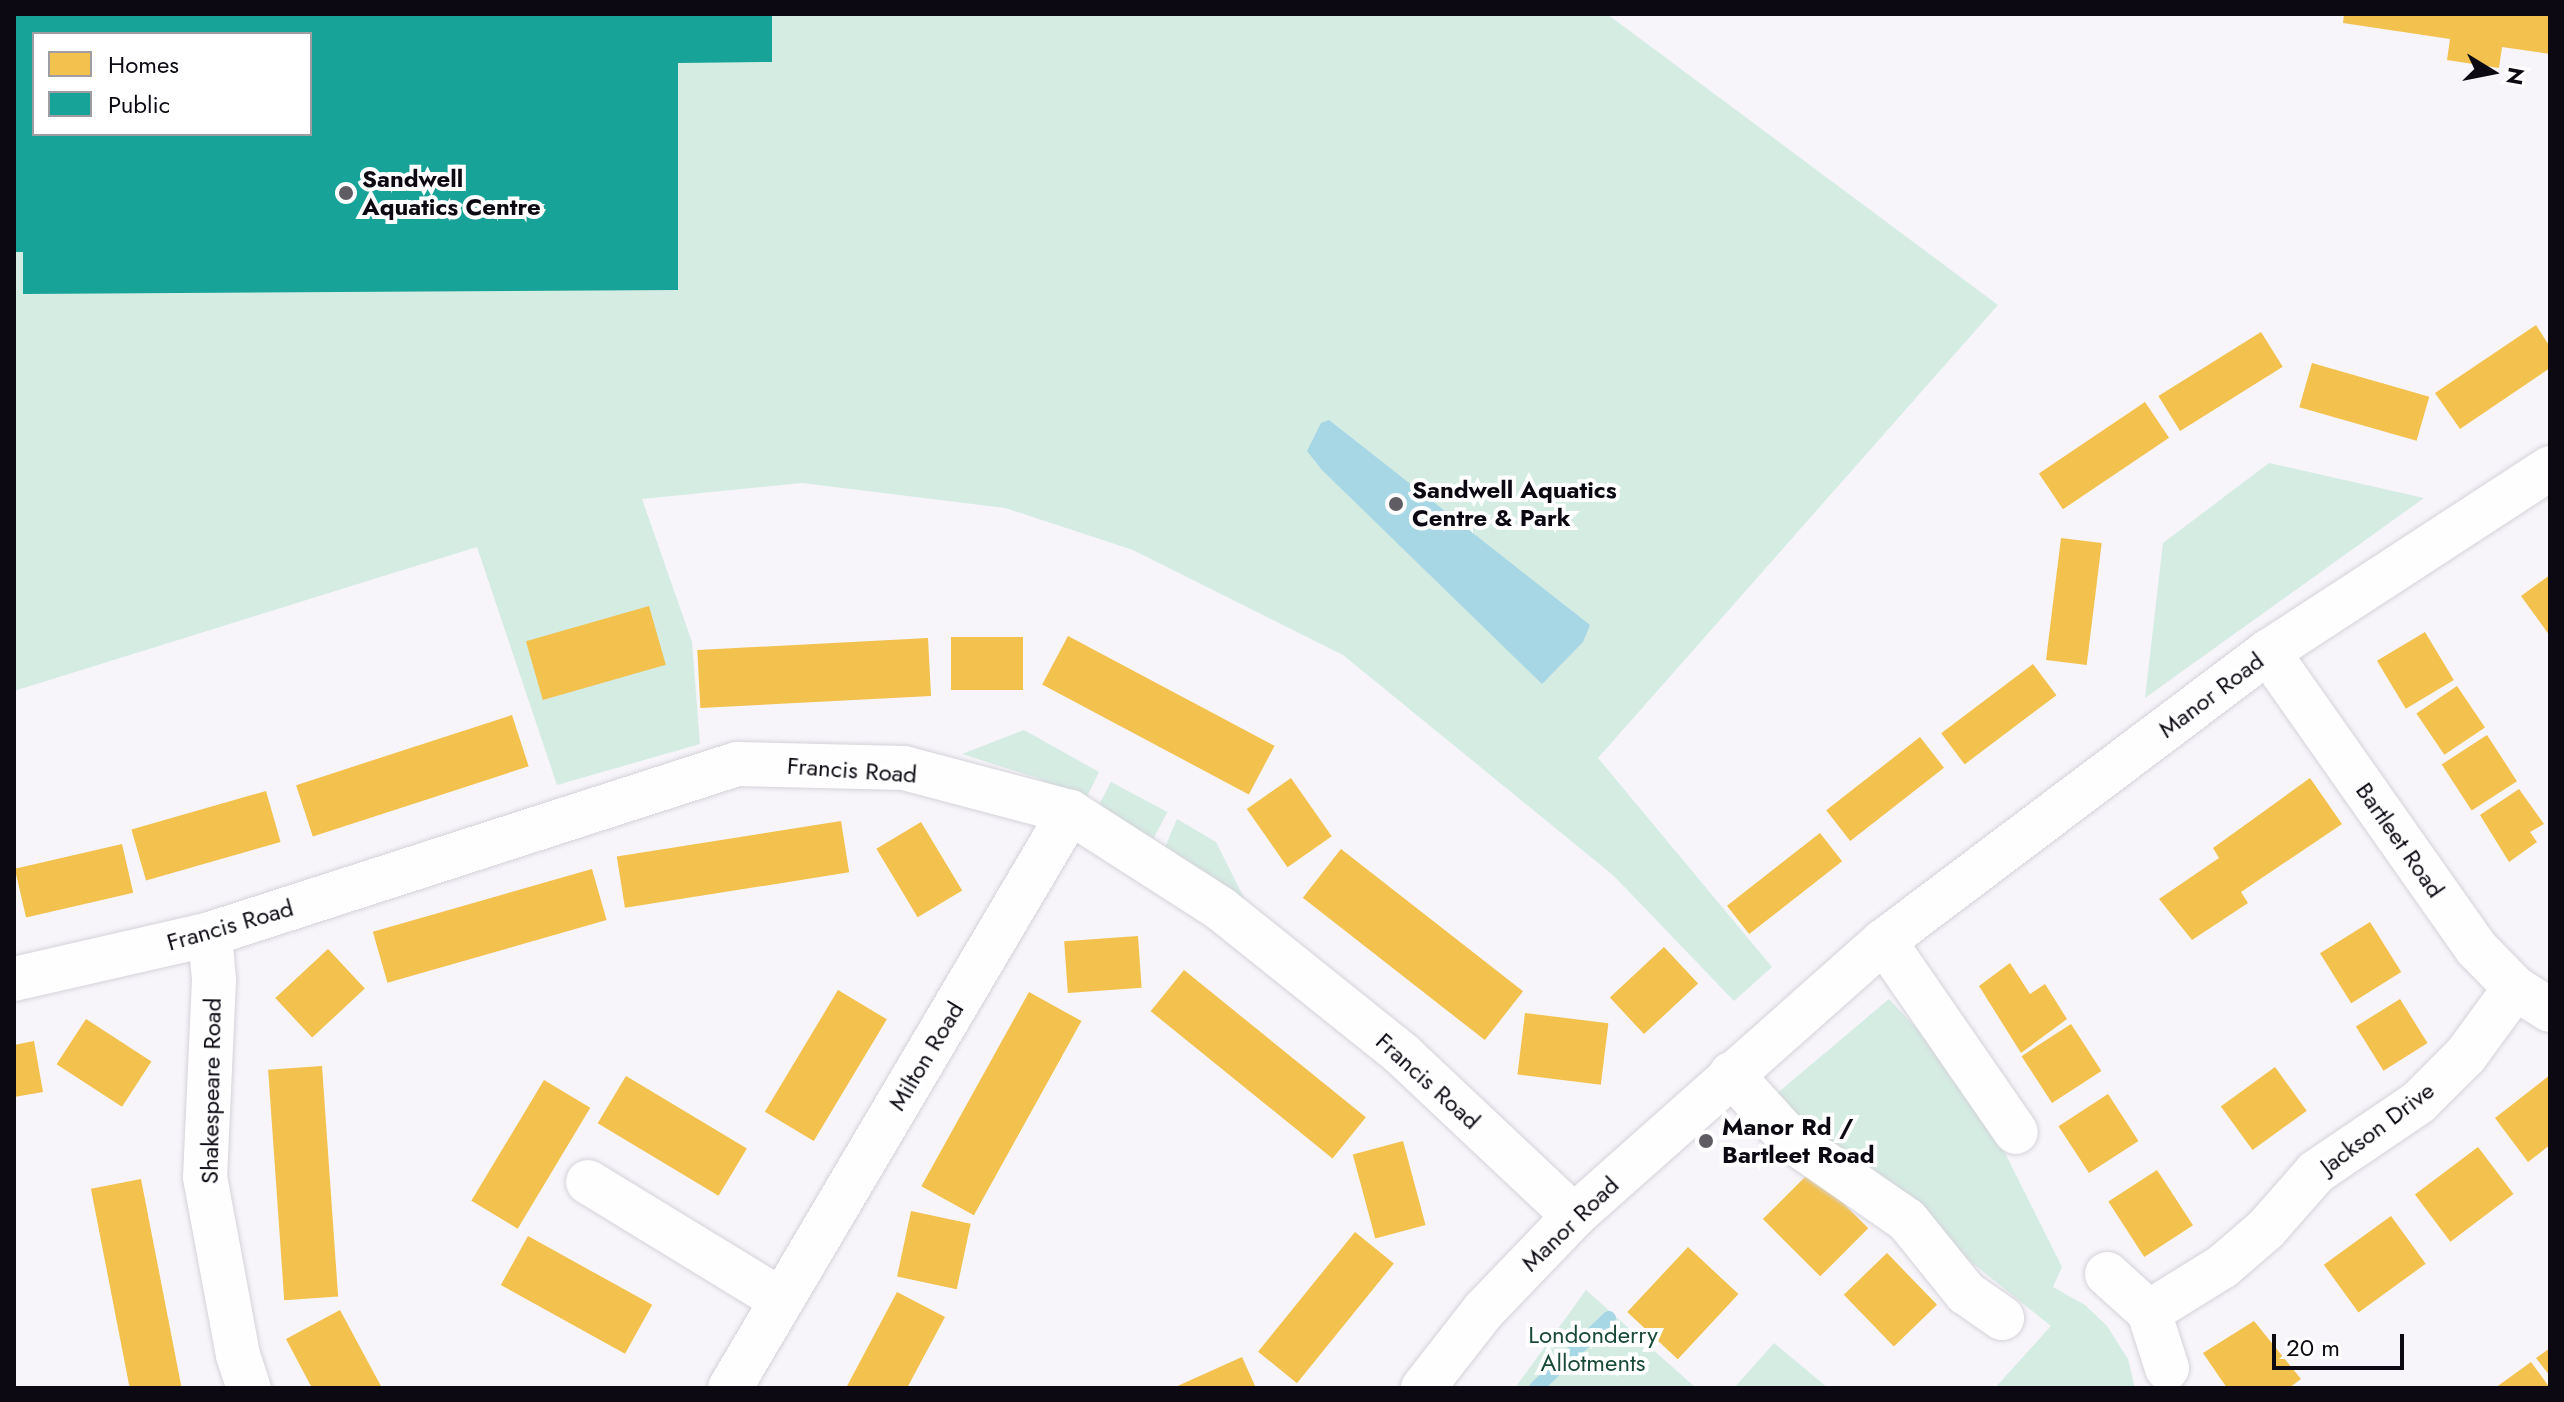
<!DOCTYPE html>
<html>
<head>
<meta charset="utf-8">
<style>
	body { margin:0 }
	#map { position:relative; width:2564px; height:1402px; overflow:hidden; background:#f7f5fa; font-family:Jost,sans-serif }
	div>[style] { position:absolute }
	.green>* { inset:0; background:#d5ece3; transform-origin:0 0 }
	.water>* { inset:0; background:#a7d6e5 }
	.homes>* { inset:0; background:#f2c14e; transform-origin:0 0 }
	.public>* { inset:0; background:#17a398 }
	.stream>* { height:14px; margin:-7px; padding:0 7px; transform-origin:7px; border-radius:7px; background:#a7d6e5 }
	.roads { filter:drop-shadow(0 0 2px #d5d2d9) drop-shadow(0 0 2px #d5d2d9) }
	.minor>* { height:44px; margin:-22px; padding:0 22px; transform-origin:22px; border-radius:22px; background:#fefefe }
	.dots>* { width:22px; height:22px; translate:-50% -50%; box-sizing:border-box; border:4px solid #fff; border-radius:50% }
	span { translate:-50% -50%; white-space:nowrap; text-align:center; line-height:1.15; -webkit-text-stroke:8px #fff; paint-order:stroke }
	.poi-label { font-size:24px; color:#0d0913; font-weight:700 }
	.left { translate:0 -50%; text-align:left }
	.street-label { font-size:24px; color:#0d0913 }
	.park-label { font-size:24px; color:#194a37 }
	.frame { position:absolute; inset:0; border:16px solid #0d0913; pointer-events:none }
	.legend { position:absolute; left:32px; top:32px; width:280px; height:104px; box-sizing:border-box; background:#fff; border:2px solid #9e9da1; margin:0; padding:10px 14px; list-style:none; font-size:24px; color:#0d0913 }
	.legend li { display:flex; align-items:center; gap:16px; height:40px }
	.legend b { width:40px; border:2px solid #9e9da1 }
	.north { position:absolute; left:2452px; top:32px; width:80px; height:80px; -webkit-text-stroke:6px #fff; paint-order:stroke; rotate:100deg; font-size:22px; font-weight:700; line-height:32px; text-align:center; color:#0d0913 }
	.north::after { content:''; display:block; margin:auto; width:28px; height:36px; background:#0d0913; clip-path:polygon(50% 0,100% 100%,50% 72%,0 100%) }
	.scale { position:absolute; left:2272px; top:1334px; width:132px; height:36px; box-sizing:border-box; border:4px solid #0d0913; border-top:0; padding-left:10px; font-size:24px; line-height:28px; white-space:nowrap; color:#0d0913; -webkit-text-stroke:6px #fff; paint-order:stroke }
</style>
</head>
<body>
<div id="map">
	<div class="green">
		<div style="clip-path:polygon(evenodd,14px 14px,1607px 14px,1998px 305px,1598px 758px,1772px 967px,1734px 1001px,1614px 876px,1343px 655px,1133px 550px,1005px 508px,802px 483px,642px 499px,692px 642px,700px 744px,557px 785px,477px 547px,14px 691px,14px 14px,34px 34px,310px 34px,310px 134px,34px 134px,34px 34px)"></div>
		<div style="clip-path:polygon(2269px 463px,2424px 498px,2145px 698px,2163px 543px)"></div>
		<div style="clip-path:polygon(1024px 730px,1099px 772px,1084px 803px,1040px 779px,962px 754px)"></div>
		<div style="left:1111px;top:782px;width:64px;height:30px;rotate:28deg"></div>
		<div style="clip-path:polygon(1177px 819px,1216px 842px,1251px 912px,1165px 847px)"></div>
		<div style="clip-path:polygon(1889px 999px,1937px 1050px,1949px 1076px,1990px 1123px,2062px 1267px,2053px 1287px,2085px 1305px,2107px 1326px,2128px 1359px,2135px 1388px,1995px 1388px,2051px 1326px,1769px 1100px)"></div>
		<div style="clip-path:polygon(1586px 1290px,1696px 1388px,1515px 1388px)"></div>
		<div style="clip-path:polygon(1774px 1343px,1828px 1388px,1734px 1388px)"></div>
	</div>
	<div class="water">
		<div style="clip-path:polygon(1329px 420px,1590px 625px,1583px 642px,1542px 684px,1322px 470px,1307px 451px,1321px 423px)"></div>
	</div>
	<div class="homes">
		<div style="clip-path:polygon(2344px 14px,2550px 14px,2550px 54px,2502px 47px,2499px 68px,2447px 60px,2450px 39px,2343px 23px)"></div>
		<div style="clip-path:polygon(2536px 325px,2550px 347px,2550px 368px,2460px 429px,2435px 393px)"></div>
		<div style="left:2261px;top:332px;width:41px;height:121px;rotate:58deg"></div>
		<div style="left:2312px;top:363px;width:122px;height:46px;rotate:16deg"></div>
		<div style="left:2145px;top:402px;width:43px;height:128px;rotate:56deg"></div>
		<div style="left:2061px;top:538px;width:41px;height:123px;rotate:7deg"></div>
		<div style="clip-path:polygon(2550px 575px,2550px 636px,2521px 596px)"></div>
		<div style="left:649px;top:606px;width:61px;height:128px;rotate:74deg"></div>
		<div style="left:2425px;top:632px;width:56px;height:56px;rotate:59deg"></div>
		<div style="left:1068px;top:636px;width:234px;height:55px;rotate:28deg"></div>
		<div style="left:951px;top:637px;width:72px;height:53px"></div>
		<div style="left:928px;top:638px;width:58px;height:231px;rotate:87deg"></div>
		<div style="left:2033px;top:664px;width:39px;height:115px;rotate:53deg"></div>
		<div style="left:2457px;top:686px;width:50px;height:49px;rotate:56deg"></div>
		<div style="left:512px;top:715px;width:54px;height:227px;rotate:72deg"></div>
		<div style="left:2487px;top:735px;width:55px;height:54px;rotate:57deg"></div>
		<div style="left:1920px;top:737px;width:39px;height:119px;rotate:52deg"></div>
		<div style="left:1291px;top:778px;width:71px;height:54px;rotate:55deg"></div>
		<div style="clip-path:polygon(2310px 778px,2342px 824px,2241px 892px,2248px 903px,2192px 940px,2159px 899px,2219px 858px,2213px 848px)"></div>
		<div style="clip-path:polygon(2519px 789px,2544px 824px,2530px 832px,2537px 842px,2509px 862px,2480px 815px)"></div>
		<div style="left:266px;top:791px;width:53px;height:140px;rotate:74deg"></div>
		<div style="left:841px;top:821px;width:52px;height:227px;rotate:81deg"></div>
		<div style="left:921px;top:822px;width:80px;height:52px;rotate:59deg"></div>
		<div style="left:1820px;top:833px;width:36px;height:118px;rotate:52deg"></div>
		<div style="left:122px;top:844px;width:50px;height:110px;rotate:77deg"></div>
		<div style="left:1341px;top:849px;width:231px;height:62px;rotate:38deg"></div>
		<div style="left:592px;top:869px;width:53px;height:228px;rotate:74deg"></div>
		<div style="left:2370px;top:922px;width:59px;height:59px;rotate:58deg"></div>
		<div style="left:1138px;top:936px;width:52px;height:74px;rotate:86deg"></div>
		<div style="left:1664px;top:947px;width:50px;height:74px;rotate:47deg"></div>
		<div style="left:328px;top:949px;width:54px;height:72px;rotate:47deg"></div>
		<div style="clip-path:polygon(2010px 963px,2030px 994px,2045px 984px,2067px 1019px,2021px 1053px,1979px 986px)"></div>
		<div style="left:1184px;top:970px;width:234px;height:53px;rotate:39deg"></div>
		<div style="left:838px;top:990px;width:57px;height:142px;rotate:31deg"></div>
		<div style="left:1029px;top:992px;width:60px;height:222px;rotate:29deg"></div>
		<div style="left:2400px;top:999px;width:52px;height:52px;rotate:58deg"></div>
		<div style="left:1525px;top:1013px;width:84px;height:62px;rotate:7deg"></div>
		<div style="left:86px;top:1019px;width:78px;height:54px;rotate:33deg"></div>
		<div style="left:2071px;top:1024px;width:56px;height:59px;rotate:57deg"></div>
		<div style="clip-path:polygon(34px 1041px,43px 1092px,14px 1097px,14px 1045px)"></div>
		<div style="left:322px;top:1066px;width:231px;height:54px;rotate:86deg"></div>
		<div style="left:2275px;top:1067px;width:54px;height:67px;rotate:54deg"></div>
		<div style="clip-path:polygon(2550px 1075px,2550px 1145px,2528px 1162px,2495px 1118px)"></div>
		<div style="left:626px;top:1076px;width:141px;height:55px;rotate:31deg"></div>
		<div style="left:544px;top:1080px;width:54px;height:141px;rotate:31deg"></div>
		<div style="left:2108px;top:1094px;width:56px;height:59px;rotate:57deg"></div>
		<div style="left:1403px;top:1141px;width:87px;height:52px;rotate:75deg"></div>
		<div style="left:2478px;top:1147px;width:59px;height:79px;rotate:53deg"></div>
		<div style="left:2157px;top:1170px;width:66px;height:58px;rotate:57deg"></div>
		<div style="left:1811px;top:1171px;width:81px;height:68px;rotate:45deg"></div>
		<div style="left:141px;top:1179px;width:213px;height:51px;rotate:79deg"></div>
		<div style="left:911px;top:1211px;width:61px;height:67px;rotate:12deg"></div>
		<div style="left:2391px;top:1216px;width:59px;height:83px;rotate:54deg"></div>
		<div style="left:1355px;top:1232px;width:50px;height:154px;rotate:39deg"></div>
		<div style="left:528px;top:1236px;width:142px;height:56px;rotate:29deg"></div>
		<div style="left:1688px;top:1247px;width:69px;height:89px;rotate:43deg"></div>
		<div style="left:1887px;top:1253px;width:72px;height:60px;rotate:46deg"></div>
		<div style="clip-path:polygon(897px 1292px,945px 1317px,907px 1388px,846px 1388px)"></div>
		<div style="clip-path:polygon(340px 1310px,382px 1388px,312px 1388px,286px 1339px)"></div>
		<div style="clip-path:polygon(2254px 1321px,2301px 1379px,2289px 1388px,2227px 1388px,2203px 1353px)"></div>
		<div style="clip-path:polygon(2550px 1348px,2550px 1376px,2536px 1358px)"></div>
		<div style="clip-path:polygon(1242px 1357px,1256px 1388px,1173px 1388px)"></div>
		<div style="clip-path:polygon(2531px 1362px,2550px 1388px,2495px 1388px)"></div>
	</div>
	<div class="public">
		<div style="clip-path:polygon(evenodd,14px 14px,772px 14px,772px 62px,678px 63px,678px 290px,23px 294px,23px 252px,14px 252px,14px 14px,34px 34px,310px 34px,310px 134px,34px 134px,34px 34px)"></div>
	</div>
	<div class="stream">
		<div style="left:1536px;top:1388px;width:101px;rotate:-43.8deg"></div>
	</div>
	<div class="roads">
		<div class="minor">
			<div style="left:2268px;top:652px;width:362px;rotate:54.9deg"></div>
			<div style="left:2476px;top:948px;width:56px;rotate:45.7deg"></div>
			<div style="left:2515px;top:988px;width:41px;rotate:32.2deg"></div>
			<div style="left:210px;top:934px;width:46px;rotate:85deg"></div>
			<div style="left:214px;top:980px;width:197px;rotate:92.6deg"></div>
			<div style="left:205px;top:1177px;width:181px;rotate:79.5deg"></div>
			<div style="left:238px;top:1355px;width:35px;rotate:72deg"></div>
			<div style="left:1884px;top:941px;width:232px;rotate:55.4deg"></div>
			<div style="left:14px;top:979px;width:201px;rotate:-12.9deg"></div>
			<div style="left:210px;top:934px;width:554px;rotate:-17.88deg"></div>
			<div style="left:737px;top:764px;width:167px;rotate:1.4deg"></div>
			<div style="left:904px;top:768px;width:172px;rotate:14.8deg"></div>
			<div style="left:1070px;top:812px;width:179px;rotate:32.7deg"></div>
			<div style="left:1221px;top:909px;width:233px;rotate:38.7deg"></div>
			<div style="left:1403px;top:1055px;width:235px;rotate:43.3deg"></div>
			<div style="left:1731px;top:1074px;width:89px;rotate:47.7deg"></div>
			<div style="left:1791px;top:1140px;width:141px;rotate:34.6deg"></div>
			<div style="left:1907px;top:1220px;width:94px;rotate:51.1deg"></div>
			<div style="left:1966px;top:1293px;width:44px;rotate:34.8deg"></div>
			<div style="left:588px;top:1182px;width:226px;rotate:31.4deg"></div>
			<div style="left:2107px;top:1274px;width:57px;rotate:42.1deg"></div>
			<div style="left:2149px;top:1312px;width:59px;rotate:72.2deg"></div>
			<div style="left:2149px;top:1312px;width:86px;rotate:-31.7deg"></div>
			<div style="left:2222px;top:1267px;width:58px;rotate:-40.8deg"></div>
			<div style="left:2266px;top:1229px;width:76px;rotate:-48.7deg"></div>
			<div style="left:2316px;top:1172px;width:123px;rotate:-34.1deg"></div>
			<div style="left:2418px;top:1103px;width:68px;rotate:-45deg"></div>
			<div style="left:2466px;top:1055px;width:83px;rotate:-53.8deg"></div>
			<div style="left:730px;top:1388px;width:669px;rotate:-59.45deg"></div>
			<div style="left:1423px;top:1388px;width:99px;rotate:-52deg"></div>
			<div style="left:1484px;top:1310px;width:130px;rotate:-46.2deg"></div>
			<div style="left:1574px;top:1216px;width:414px;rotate:-41.6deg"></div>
			<div style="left:1884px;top:941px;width:481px;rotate:-37deg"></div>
			<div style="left:2268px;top:652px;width:337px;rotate:-33.1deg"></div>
		</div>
	</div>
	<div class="dots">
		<div style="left:346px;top:193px;background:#5f5c64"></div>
		<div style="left:1396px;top:504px;background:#5f5c64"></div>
		<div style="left:1706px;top:1141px;background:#5f5c64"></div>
	</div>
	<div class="poi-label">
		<span class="left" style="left:362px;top:193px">Sandwell<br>Aquatics Centre</span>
		<span class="left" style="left:1412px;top:504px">Sandwell Aquatics<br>Centre &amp; Park</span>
		<span class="left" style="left:1722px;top:1141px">Manor Rd /<br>Bartleet Road</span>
	</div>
	<div class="street-label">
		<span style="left:2211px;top:695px;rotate:-37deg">Manor Road</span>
		<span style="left:852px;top:770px;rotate:4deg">Francis Road</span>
		<span style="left:2400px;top:840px;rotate:55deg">Bartleet Road</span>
		<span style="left:230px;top:925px;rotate:-16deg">Francis Road</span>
		<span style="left:926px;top:1056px;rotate:-59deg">Milton Road</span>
		<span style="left:1428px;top:1081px;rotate:42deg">Francis Road</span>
		<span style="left:211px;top:1091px;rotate:-89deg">Shakespeare Road</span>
		<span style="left:2377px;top:1128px;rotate:-37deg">Jackson Drive</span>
		<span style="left:1570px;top:1224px;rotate:-44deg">Manor Road</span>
	</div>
	<div class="park-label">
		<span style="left:1593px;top:1349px">Londonderry<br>Allotments</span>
	</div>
	<div class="frame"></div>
	<ul class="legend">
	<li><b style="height:22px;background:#f2c14e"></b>Homes</li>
	<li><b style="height:22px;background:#17a398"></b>Public</li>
	</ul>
	<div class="north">N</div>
	<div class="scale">20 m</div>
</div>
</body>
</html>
